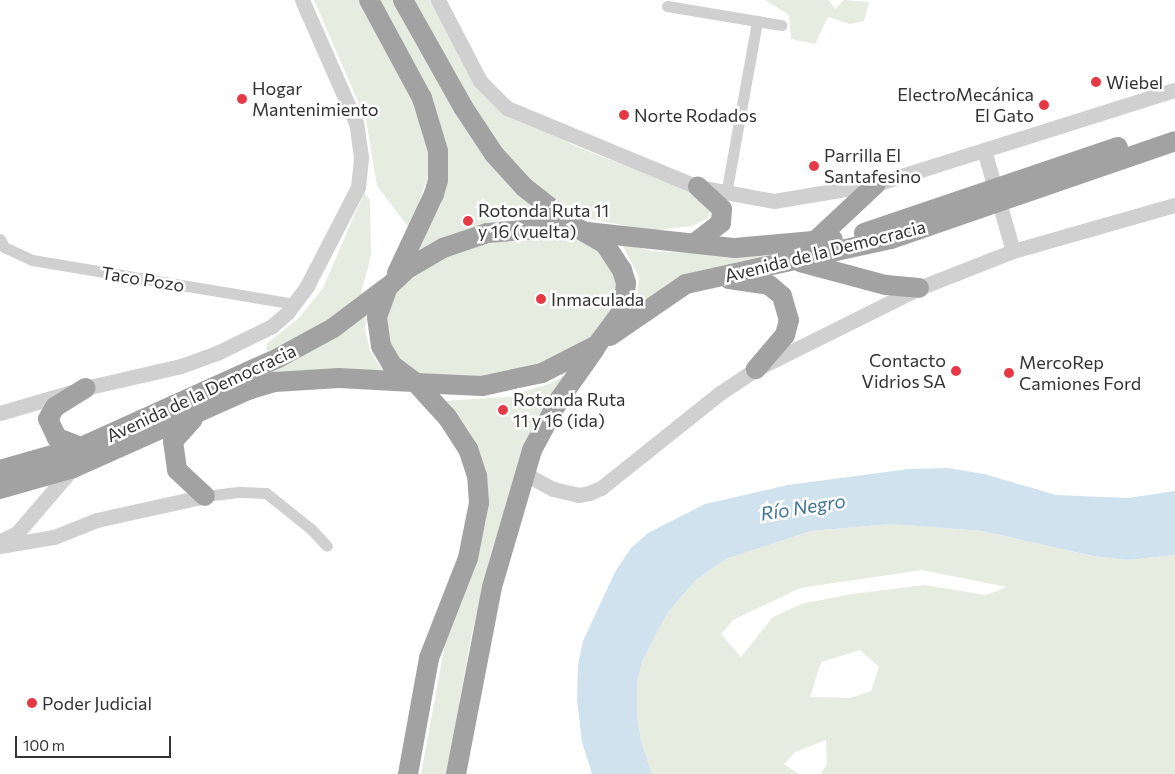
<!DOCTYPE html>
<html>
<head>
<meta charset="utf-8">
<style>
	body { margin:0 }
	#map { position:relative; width:1175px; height:774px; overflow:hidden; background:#fff; font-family:Commissioner,sans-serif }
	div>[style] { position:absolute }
	.green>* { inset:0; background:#e6ecdf }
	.water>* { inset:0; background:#cfe2ee }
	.minor>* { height:11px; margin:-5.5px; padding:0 5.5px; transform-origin:5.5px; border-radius:5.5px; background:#d0d0d0 }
	.tertiary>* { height:15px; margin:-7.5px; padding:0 7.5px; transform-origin:7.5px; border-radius:7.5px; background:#d0d0d0 }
	.trunk>* { height:20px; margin:-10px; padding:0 10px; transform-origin:10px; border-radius:10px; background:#a2a2a2 }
	.dots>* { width:14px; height:14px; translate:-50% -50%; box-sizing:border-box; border:2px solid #fff; border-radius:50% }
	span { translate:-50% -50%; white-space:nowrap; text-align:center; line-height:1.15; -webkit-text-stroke:5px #fff; paint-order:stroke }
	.poi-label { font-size:18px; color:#333 }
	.left { translate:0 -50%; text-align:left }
	.right { translate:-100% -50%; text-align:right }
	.street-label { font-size:18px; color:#333 }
	.water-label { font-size:19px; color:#3f7597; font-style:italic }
	.scale { position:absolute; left:15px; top:736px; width:156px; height:22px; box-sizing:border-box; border:2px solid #333; border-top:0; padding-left:6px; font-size:15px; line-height:18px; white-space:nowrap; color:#333; -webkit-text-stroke:4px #fff; paint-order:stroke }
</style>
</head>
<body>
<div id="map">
	<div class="green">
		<div style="clip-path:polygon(314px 0,362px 0,413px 96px,429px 144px,429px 172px,410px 229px,377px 186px,366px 120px)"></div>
		<div style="clip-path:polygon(375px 0,393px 0,550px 217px,514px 217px,488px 222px,448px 236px,419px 253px,417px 251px,442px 202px,448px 154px,434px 108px)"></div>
		<div style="clip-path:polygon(411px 0,432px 0,473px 83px,500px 109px,580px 148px,700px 195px,711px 209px,708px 218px,692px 226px,657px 230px,631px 227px,588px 218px,546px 197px,498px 151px)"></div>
		<div style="clip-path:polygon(765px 0,829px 0,835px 9px,844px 0,869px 2px,864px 21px,850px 24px,828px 17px,815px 44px,791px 39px,789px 15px)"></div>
		<div style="clip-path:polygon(364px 193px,370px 200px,371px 255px,361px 294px,327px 320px,277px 350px,266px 350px,267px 343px,299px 318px,323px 288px)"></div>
		<div style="clip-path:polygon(569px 235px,602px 252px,619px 286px,613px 314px,602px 330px,568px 354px,504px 377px,424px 378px,394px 357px,383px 320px,395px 292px,437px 259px,482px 242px)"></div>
		<div style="clip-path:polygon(622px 244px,654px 251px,741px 256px,791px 253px,636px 310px,639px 277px)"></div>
		<div style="clip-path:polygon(367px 309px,365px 330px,370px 350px,385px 375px,228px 391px)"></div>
		<div style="clip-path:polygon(569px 373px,505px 511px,491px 553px,471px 637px,447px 774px,421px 774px,447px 633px,486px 522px,487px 505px,477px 449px,469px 431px,445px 401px,506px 397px,549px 384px)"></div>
		<div style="clip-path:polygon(evenodd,891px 524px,982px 531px,1093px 556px,1128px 560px,1175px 555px,1175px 774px,821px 774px,827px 764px,826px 740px,795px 752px,784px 764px,799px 774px,652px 774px,641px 741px,637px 715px,637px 684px,642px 661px,668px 612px,696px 580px,726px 559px,811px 531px,891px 524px,922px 570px,1007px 587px,986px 595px,925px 585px,852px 594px,801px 604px,773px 617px,741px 657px,721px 634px,733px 620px,800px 588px,922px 570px,891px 524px,860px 650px,879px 667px,871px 691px,850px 698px,810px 697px,821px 662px,860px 650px)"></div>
	</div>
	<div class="water">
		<div style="clip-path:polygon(948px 468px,984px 474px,1056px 495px,1128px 498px,1175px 491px,1175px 555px,1128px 560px,1093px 556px,982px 531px,891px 524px,811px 531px,726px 559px,696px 580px,668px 612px,642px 661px,637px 684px,637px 715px,641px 741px,652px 774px,592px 774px,582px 742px,577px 700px,578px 665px,583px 641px,615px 572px,631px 548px,648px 533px,705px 504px,788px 485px,909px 469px)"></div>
	</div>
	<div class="minor">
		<div style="left:667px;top:6px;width:116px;rotate:9.5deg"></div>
		<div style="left:726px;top:194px;width:176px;rotate:-79.8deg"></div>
		<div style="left:0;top:239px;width:9px;rotate:63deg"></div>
		<div style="left:4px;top:247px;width:31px;rotate:25deg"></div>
		<div style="left:32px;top:260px;width:266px;rotate:9.5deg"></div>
		<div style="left:205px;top:496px;width:35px;rotate:-7deg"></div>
		<div style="left:240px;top:492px;width:26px;rotate:2deg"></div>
		<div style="left:266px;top:493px;width:58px;rotate:38.7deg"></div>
		<div style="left:311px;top:529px;width:23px;rotate:47deg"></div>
	</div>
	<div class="tertiary">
		<div style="left:438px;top:0;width:91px;rotate:62.6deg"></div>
		<div style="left:480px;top:81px;width:38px;rotate:45deg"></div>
		<div style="left:507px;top:108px;width:207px;rotate:22.5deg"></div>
		<div style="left:698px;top:187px;width:77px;rotate:10.4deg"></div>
		<div style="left:774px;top:201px;width:103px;rotate:-9.5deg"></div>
		<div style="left:876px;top:184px;width:313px;rotate:-17.5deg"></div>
		<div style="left:984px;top:150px;width:105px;rotate:74deg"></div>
		<div style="left:0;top:413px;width:89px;rotate:-16.4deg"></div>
		<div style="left:85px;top:388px;width:98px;rotate:-12.9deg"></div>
		<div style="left:181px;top:366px;width:38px;rotate:-20deg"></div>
		<div style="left:217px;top:353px;width:61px;rotate:-26.1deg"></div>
		<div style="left:272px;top:326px;width:20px;rotate:-41deg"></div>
		<div style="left:287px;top:313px;width:34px;rotate:-53deg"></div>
		<div style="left:307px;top:286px;width:111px;rotate:-62.7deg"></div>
		<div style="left:358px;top:187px;width:30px;rotate:-84deg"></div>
		<div style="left:361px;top:157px;width:34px;rotate:-98deg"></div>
		<div style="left:356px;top:123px;width:134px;rotate:-113.7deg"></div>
		<div style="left:525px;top:474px;width:32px;rotate:28deg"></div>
		<div style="left:553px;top:489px;width:26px;rotate:13deg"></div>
		<div style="left:578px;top:495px;width:11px;rotate:-10deg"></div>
		<div style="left:589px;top:493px;width:13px;rotate:-23deg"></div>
		<div style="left:601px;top:488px;width:152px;rotate:-38.6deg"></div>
		<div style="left:720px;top:393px;width:43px;rotate:-33.7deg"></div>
		<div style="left:756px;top:369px;width:182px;rotate:-26.4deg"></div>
		<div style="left:919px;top:288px;width:101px;rotate:-21.5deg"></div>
		<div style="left:1013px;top:251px;width:168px;rotate:-15.9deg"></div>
		<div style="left:1px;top:541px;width:18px;rotate:-27deg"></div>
		<div style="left:17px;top:533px;width:86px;rotate:-49.3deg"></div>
		<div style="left:0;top:546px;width:55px;rotate:-9.5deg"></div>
		<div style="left:54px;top:537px;width:46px;rotate:-21.6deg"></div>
		<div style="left:97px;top:520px;width:111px;rotate:-12.5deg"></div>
	</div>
	<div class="trunk">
		<div style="left:369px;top:0;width:111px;rotate:61.6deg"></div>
		<div style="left:422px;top:98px;width:55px;rotate:73.2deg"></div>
		<div style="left:438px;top:151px;width:29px;rotate:90deg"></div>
		<div style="left:438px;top:180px;width:15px;rotate:106deg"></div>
		<div style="left:434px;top:194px;width:87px;rotate:115.1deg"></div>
		<div style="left:403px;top:0;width:123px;rotate:60.7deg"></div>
		<div style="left:463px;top:107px;width:56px;rotate:56.6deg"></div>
		<div style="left:494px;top:154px;width:45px;rotate:47.7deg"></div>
		<div style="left:524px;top:187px;width:63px;rotate:38deg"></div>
		<div style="left:574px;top:226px;width:36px;rotate:30deg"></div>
		<div style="left:605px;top:244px;width:31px;rotate:57deg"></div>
		<div style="left:622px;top:270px;width:14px;rotate:73deg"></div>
		<div style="left:626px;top:283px;width:27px;rotate:96deg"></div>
		<div style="left:623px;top:310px;width:44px;rotate:126.6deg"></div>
		<div style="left:597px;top:345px;width:62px;rotate:153deg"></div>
		<div style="left:542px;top:373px;width:61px;rotate:167.8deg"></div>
		<div style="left:482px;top:386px;width:66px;rotate:-177.4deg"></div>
		<div style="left:416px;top:383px;width:30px;rotate:-143deg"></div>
		<div style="left:392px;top:365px;width:22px;rotate:-120deg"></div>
		<div style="left:381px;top:346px;width:29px;rotate:-98deg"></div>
		<div style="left:377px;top:317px;width:32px;rotate:-70deg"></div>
		<div style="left:388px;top:287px;width:26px;rotate:-43deg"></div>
		<div style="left:407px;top:269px;width:42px;rotate:-30.3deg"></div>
		<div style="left:443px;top:248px;width:46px;rotate:-18.8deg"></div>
		<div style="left:487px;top:233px;width:87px;rotate:-4.6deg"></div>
		<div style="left:587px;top:232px;width:149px;rotate:6.2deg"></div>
		<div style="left:735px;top:248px;width:98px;rotate:-5.2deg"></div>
		<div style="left:864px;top:233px;width:268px;rotate:-18.7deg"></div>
		<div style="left:695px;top:243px;width:33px;rotate:-38deg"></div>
		<div style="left:721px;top:223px;width:14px;rotate:-86deg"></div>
		<div style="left:722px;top:209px;width:33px;rotate:-137deg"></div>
		<div style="left:813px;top:243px;width:86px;rotate:-43.1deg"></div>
		<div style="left:800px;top:262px;width:89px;rotate:15deg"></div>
		<div style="left:886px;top:285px;width:33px;rotate:5deg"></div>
		<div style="left:729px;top:279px;width:40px;rotate:8.5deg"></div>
		<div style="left:769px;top:285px;width:17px;rotate:40deg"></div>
		<div style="left:782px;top:296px;width:25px;rotate:74deg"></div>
		<div style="left:789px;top:320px;width:16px;rotate:105deg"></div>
		<div style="left:785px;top:335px;width:45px;rotate:130.5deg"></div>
		<div style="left:610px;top:336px;width:92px;rotate:-34.4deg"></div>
		<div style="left:686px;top:284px;width:210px;rotate:-12.4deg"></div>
		<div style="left:891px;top:239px;width:300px;rotate:-19deg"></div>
		<div style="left:193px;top:419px;width:30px;rotate:132deg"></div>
		<div style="left:173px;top:441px;width:29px;rotate:82deg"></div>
		<div style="left:177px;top:470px;width:38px;rotate:43deg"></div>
		<div style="left:81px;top:447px;width:26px;rotate:-159deg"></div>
		<div style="left:57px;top:438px;width:21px;rotate:-115deg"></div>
		<div style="left:48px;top:419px;width:14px;rotate:-60deg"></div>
		<div style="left:55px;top:407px;width:36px;rotate:-32deg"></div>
		<div style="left:0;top:470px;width:84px;rotate:-15.9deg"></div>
		<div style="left:81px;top:447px;width:218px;rotate:-24.3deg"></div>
		<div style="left:280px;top:357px;width:60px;rotate:-28.7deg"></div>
		<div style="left:333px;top:328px;width:66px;rotate:-37deg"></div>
		<div style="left:0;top:489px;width:76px;rotate:-16deg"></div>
		<div style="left:73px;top:468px;width:192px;rotate:-24deg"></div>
		<div style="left:248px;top:390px;width:28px;rotate:-17deg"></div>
		<div style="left:275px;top:382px;width:64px;rotate:-3.6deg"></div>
		<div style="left:339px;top:378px;width:74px;rotate:3.1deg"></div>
		<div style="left:408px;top:774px;width:118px;rotate:-79.7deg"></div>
		<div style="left:429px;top:658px;width:107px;rotate:-68.7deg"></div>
		<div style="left:468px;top:558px;width:56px;rotate:-78.7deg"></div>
		<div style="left:479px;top:503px;width:27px;rotate:-94deg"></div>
		<div style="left:477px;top:476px;width:28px;rotate:-108deg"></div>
		<div style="left:468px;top:449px;width:38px;rotate:-123deg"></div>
		<div style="left:447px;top:417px;width:46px;rotate:-132.4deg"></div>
		<div style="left:456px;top:774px;width:190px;rotate:-79.1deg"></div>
		<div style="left:492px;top:587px;width:143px;rotate:-73.7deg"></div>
		<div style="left:532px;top:450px;width:57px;rotate:-61.6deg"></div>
		<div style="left:559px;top:400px;width:62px;rotate:-54.8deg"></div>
	</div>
	<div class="dots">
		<div style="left:1096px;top:82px;background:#e63946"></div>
		<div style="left:242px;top:99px;background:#e63946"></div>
		<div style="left:1044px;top:105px;background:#e63946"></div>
		<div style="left:624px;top:115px;background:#e63946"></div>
		<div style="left:814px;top:166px;background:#e63946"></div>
		<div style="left:468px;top:221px;background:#e63946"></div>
		<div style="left:541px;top:299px;background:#e63946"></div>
		<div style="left:956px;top:371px;background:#e63946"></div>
		<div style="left:1009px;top:373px;background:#e63946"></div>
		<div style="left:503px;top:410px;background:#e63946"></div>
		<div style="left:32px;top:703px;background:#e63946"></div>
	</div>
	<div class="poi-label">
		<span class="left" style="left:1106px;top:82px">Wiebel</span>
		<span class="left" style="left:252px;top:99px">Hogar<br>Mantenimiento</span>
		<span class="right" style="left:1034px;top:105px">ElectroMecánica<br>El Gato</span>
		<span class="left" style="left:634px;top:115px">Norte Rodados</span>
		<span class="left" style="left:824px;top:166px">Parrilla El<br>Santafesino</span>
		<span class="left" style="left:478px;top:221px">Rotonda Ruta 11<br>y 16 (vuelta)</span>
		<span class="left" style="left:551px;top:299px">Inmaculada</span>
		<span class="right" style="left:946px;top:371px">Contacto<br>Vidrios SA</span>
		<span class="left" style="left:1019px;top:373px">MercoRep<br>Camiones Ford</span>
		<span class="left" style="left:513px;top:410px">Rotonda Ruta<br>11 y 16 (ida)</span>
		<span class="left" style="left:42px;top:703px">Poder Judicial</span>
	</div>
	<div class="street-label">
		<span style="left:825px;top:251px;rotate:-14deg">Avenida de la Democracia</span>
		<span style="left:143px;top:279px;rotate:9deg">Taco Pozo</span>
		<span style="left:201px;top:393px;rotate:-25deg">Avenida de la Democracia</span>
	</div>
	<div class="water-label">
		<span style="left:803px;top:507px;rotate:-9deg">Río Negro</span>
	</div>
	<div class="scale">100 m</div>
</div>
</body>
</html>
